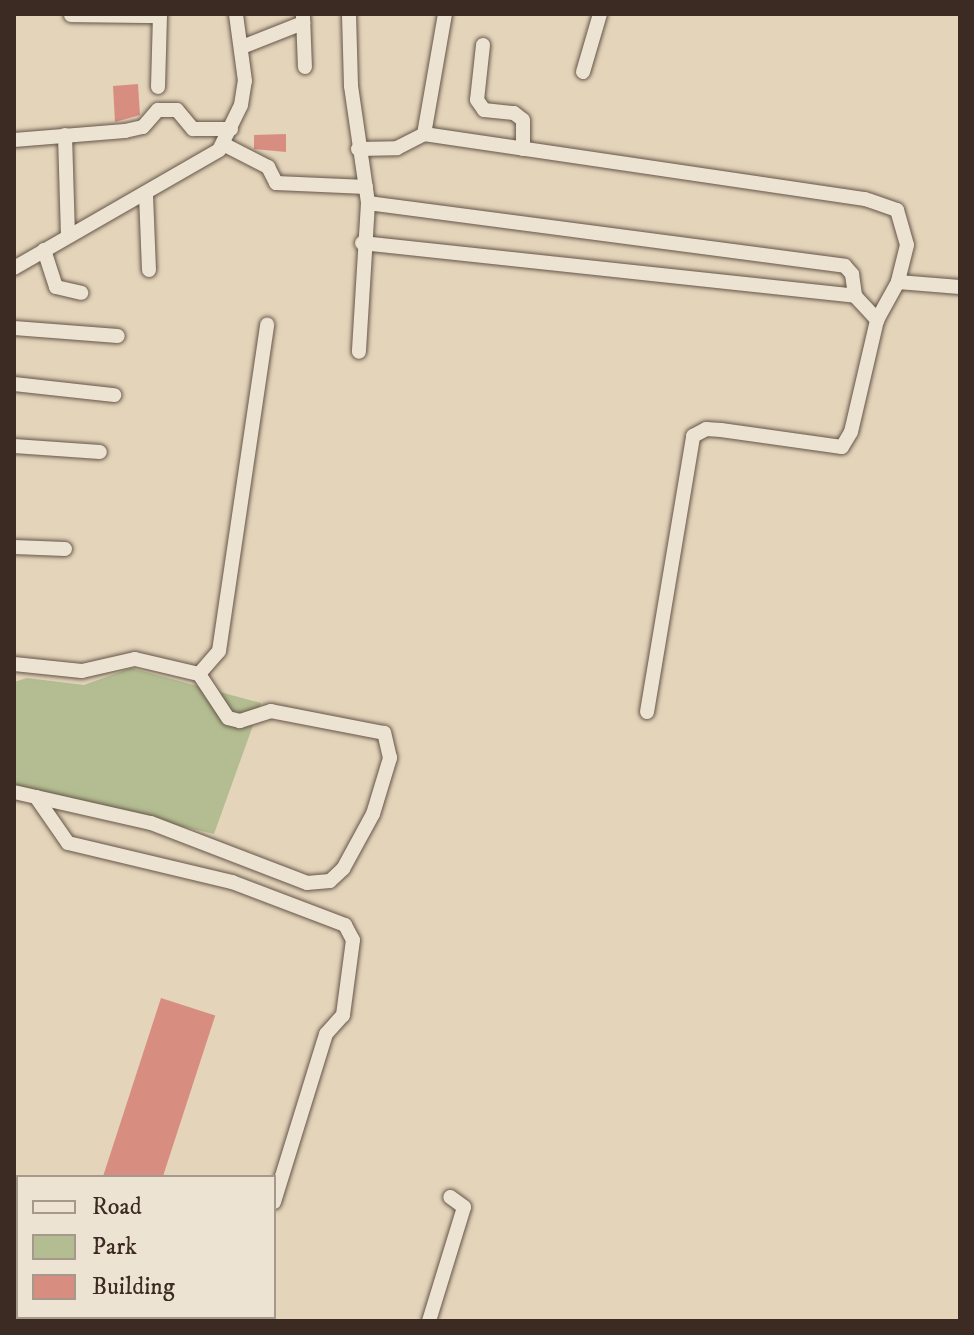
<!DOCTYPE html>
<html>
<head>
<meta charset="utf-8">
<style>
	body { margin:0 }
	#map { position:relative; width:974px; height:1335px; overflow:hidden; background:#e3d4ba; font-family:"IM FELL DW Pica",serif }
	div>[style] { position:absolute }
	.green>* { inset:0; background:#b3bd91 }
	.building>* { inset:0; background:#d88d81; transform-origin:0 0 }
	.roads { filter:drop-shadow(0 0 2px #655548) drop-shadow(0 0 2px #655548) }
	.minor>* { height:14px; margin:-7px; padding:0 7px; transform-origin:7px; border-radius:7px; background:#ede3d2 }
	span { translate:-50% -50%; white-space:nowrap; text-align:center; line-height:1.15; -webkit-text-stroke:8px #ede3d2; paint-order:stroke }
	.frame { position:absolute; inset:0; border:16px solid #3b2b22; pointer-events:none }
	.legend { position:absolute; left:16px; top:1175px; width:260px; height:144px; box-sizing:border-box; background:#ede3d2; border:2px solid #a6998c; margin:0; padding:10px 14px; list-style:none; font-size:24px; color:#3b2b22 }
	.legend li { display:flex; align-items:center; gap:16px; height:40px }
	.legend b { width:40px; border:2px solid #a6998c }
</style>
</head>
<body>
<div id="map">
	<div class="green">
		<div style="clip-path:polygon(131px 668px,261px 703px,214px 834px,14px 786px,14px 682px,27px 678px,84px 685px)"></div>
	</div>
	<div class="building">
		<div style="clip-path:polygon(138px 84px,140px 115px,115px 122px,113px 86px)"></div>
		<div style="clip-path:polygon(286px 134px,286px 152px,254px 149px,254px 135px)"></div>
		<div style="left:161px;top:998px;width:57px;height:190px;rotate:18deg"></div>
	</div>
	<div class="roads">
		<div class="minor">
			<div style="left:349px;top:14px;width:72px;rotate:88.4deg"></div>
			<div style="left:351px;top:86px;width:118px;rotate:81.7deg"></div>
			<div style="left:368px;top:203px;width:149px;rotate:93.5deg"></div>
			<div style="left:445px;top:14px;width:122px;rotate:99.9deg"></div>
			<div style="left:424px;top:134px;width:446px;rotate:8.4deg"></div>
			<div style="left:865px;top:199px;width:34px;rotate:19deg"></div>
			<div style="left:897px;top:210px;width:36px;rotate:74deg"></div>
			<div style="left:907px;top:245px;width:38px;rotate:104deg"></div>
			<div style="left:898px;top:282px;width:62px;rotate:4.6deg"></div>
			<div style="left:71px;top:15px;width:88px;rotate:0.7deg"></div>
			<div style="left:303px;top:16px;width:51px;rotate:87.8deg"></div>
			<div style="left:483px;top:45px;width:55px;rotate:96.2deg"></div>
			<div style="left:477px;top:100px;width:12px;rotate:55deg"></div>
			<div style="left:484px;top:110px;width:30px;rotate:6deg"></div>
			<div style="left:514px;top:113px;width:11px;rotate:38deg"></div>
			<div style="left:523px;top:120px;width:29px;rotate:90deg"></div>
			<div style="left:242px;top:47px;width:66px;rotate:-21.5deg"></div>
			<div style="left:583px;top:72px;width:60px;rotate:-73.7deg"></div>
			<div style="left:158px;top:87px;width:73px;rotate:-88.4deg"></div>
			<div style="left:65px;top:135px;width:101px;rotate:88.3deg"></div>
			<div style="left:14px;top:140px;width:111px;rotate:-4.6deg"></div>
			<div style="left:125px;top:131px;width:18px;rotate:-13deg"></div>
			<div style="left:143px;top:127px;width:23px;rotate:-49deg"></div>
			<div style="left:158px;top:110px;width:19px"></div>
			<div style="left:177px;top:110px;width:25px;rotate:50deg"></div>
			<div style="left:193px;top:129px;width:38px"></div>
			<div style="left:223px;top:144px;width:51px;rotate:27.1deg"></div>
			<div style="left:268px;top:167px;width:18px;rotate:63deg"></div>
			<div style="left:276px;top:183px;width:90px;rotate:2.5deg"></div>
			<div style="left:358px;top:149px;width:39px;rotate:-1deg"></div>
			<div style="left:397px;top:148px;width:30px;rotate:-27deg"></div>
			<div style="left:146px;top:195px;width:75px;rotate:87.7deg"></div>
			<div style="left:368px;top:203px;width:481px;rotate:7.5deg"></div>
			<div style="left:845px;top:266px;width:11px;rotate:49deg"></div>
			<div style="left:852px;top:274px;width:22px;rotate:82deg"></div>
			<div style="left:855px;top:296px;width:33px;rotate:47deg"></div>
			<div style="left:362px;top:243px;width:496px;rotate:6.1deg"></div>
			<div style="left:44px;top:250px;width:39px;rotate:72deg"></div>
			<div style="left:56px;top:287px;width:26px;rotate:13deg"></div>
			<div style="left:14px;top:268px;width:237px;rotate:-29.9deg"></div>
			<div style="left:219px;top:150px;width:50px;rotate:-63.9deg"></div>
			<div style="left:241px;top:105px;width:24px;rotate:-81deg"></div>
			<div style="left:245px;top:81px;width:68px;rotate:-97.7deg"></div>
			<div style="left:14px;top:328px;width:104px;rotate:4.4deg"></div>
			<div style="left:14px;top:384px;width:101px;rotate:6.3deg"></div>
			<div style="left:14px;top:446px;width:86px;rotate:4deg"></div>
			<div style="left:14px;top:547px;width:51px;rotate:2.2deg"></div>
			<div style="left:14px;top:664px;width:68px;rotate:5.9deg"></div>
			<div style="left:82px;top:671px;width:54px;rotate:-12.8deg"></div>
			<div style="left:135px;top:659px;width:66px;rotate:13.2deg"></div>
			<div style="left:199px;top:674px;width:30px;rotate:-49deg"></div>
			<div style="left:219px;top:651px;width:330px;rotate:-81.6deg"></div>
			<div style="left:647px;top:712px;width:280px;rotate:-80.5deg"></div>
			<div style="left:693px;top:436px;width:15px;rotate:-28deg"></div>
			<div style="left:706px;top:429px;width:15px;rotate:4deg"></div>
			<div style="left:721px;top:430px;width:122px;rotate:8deg"></div>
			<div style="left:842px;top:447px;width:17px;rotate:-59deg"></div>
			<div style="left:851px;top:432px;width:115px;rotate:-76.9deg"></div>
			<div style="left:877px;top:320px;width:43px;rotate:-61.1deg"></div>
			<div style="left:14px;top:792px;width:140px;rotate:12.8deg"></div>
			<div style="left:151px;top:823px;width:167px;rotate:21deg"></div>
			<div style="left:307px;top:883px;width:23px;rotate:-5deg"></div>
			<div style="left:330px;top:881px;width:18px;rotate:-43deg"></div>
			<div style="left:343px;top:869px;width:63px;rotate:-61.4deg"></div>
			<div style="left:373px;top:814px;width:59px;rotate:-73.1deg"></div>
			<div style="left:390px;top:758px;width:26px;rotate:-103deg"></div>
			<div style="left:384px;top:733px;width:115px;rotate:-169deg"></div>
			<div style="left:271px;top:711px;width:33px;rotate:162deg"></div>
			<div style="left:240px;top:721px;width:12px;rotate:-166deg"></div>
			<div style="left:228px;top:718px;width:53px;rotate:-123.4deg"></div>
			<div style="left:36px;top:797px;width:56px;rotate:55.2deg"></div>
			<div style="left:68px;top:843px;width:169px;rotate:13.4deg"></div>
			<div style="left:232px;top:882px;width:121px;rotate:20.8deg"></div>
			<div style="left:345px;top:925px;width:17px;rotate:62deg"></div>
			<div style="left:353px;top:940px;width:76px;rotate:97.6deg"></div>
			<div style="left:343px;top:1015px;width:25px;rotate:132deg"></div>
			<div style="left:326px;top:1034px;width:176px;rotate:107.2deg"></div>
			<div style="left:124px;top:1321px;width:4px;rotate:-63deg"></div>
			<div style="left:237px;top:1321px;width:4px;rotate:-76deg"></div>
			<div style="left:429px;top:1321px;width:119px;rotate:-72.9deg"></div>
			<div style="left:464px;top:1207px;width:17px;rotate:-144deg"></div>
		</div>
	</div>
	<div class="frame"></div>
	<ul class="legend">
	<li><b style="height:10px;background:#ede3d2"></b>Road</li>
	<li><b style="height:22px;background:#b3bd91"></b>Park</li>
	<li><b style="height:22px;background:#d88d81"></b>Building</li>
	</ul>
</div>
</body>
</html>
